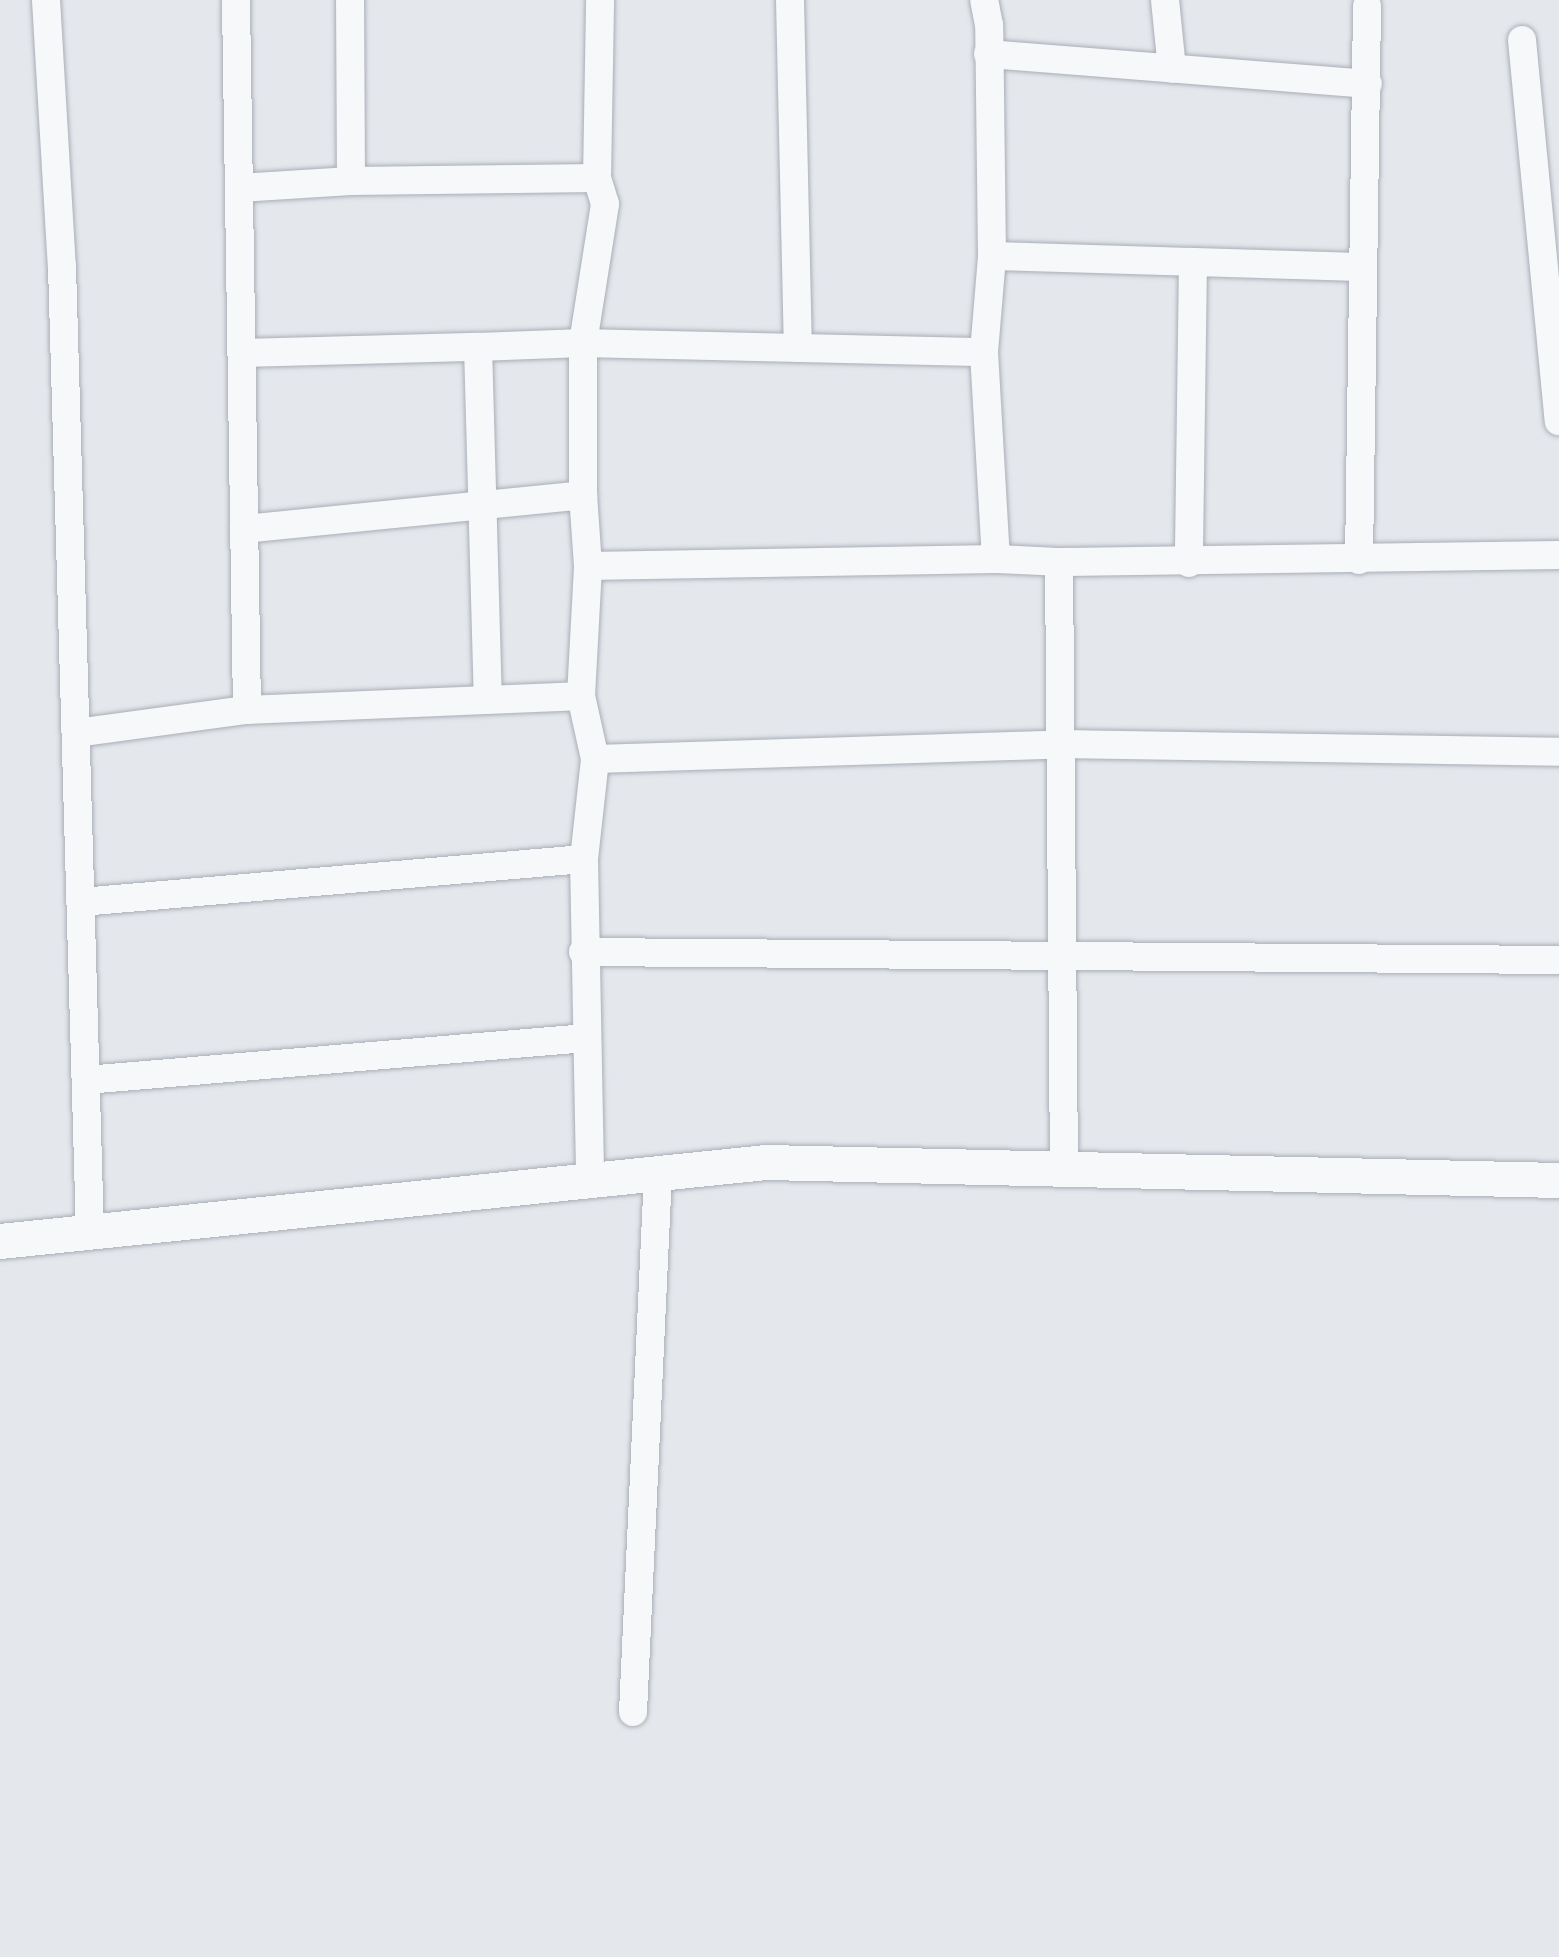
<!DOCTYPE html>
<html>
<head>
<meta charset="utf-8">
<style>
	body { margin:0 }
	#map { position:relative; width:1559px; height:1957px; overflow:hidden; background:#e4e7ec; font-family:"Work Sans",sans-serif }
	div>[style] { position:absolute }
	.roads { filter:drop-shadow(0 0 2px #a9aeb7) drop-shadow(0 0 2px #a9aeb7) }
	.minor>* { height:28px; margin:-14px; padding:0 14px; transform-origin:14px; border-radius:14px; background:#f7f8fa }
	.tertiary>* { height:35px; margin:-17.5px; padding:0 17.5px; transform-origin:17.5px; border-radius:17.5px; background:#f7f8fa }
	span { translate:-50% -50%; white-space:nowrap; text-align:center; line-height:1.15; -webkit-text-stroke:7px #f4f6f9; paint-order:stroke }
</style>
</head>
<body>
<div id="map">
	<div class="roads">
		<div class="minor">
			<div style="left:46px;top:0;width:266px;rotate:86.6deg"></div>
			<div style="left:62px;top:266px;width:966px;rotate:88.34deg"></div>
			<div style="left:790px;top:0;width:348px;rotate:88.7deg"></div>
			<div style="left:1165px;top:0;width:69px;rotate:84.2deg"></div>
			<div style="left:1522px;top:40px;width:383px;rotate:84.5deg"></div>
			<div style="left:988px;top:54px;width:381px;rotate:4.5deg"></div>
			<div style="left:351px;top:181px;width:246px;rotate:-0.7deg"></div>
			<div style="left:239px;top:188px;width:112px;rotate:-3.6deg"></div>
			<div style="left:351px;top:181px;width:181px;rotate:-90.3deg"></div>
			<div style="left:992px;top:256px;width:201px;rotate:1.7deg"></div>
			<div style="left:1193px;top:262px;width:301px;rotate:90.8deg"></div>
			<div style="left:1193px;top:262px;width:169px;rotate:1.7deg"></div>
			<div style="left:478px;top:347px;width:105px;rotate:-2.2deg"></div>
			<div style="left:583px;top:343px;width:141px;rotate:-81deg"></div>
			<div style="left:605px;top:204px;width:27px;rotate:-107deg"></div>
			<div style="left:597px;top:178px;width:178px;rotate:-89deg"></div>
			<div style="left:984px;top:352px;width:96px;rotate:-85.2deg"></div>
			<div style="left:992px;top:256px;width:231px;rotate:-90.7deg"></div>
			<div style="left:989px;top:25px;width:25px;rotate:-101deg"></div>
			<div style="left:242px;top:353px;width:236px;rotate:-1.5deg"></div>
			<div style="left:478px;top:347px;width:351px;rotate:88.4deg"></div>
			<div style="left:244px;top:529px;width:341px;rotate:-5.7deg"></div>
			<div style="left:1359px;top:560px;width:554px;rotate:-89.17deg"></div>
			<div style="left:1059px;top:562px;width:500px;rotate:-0.8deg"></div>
			<div style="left:588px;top:566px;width:408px;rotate:-1deg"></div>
			<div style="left:581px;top:696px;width:130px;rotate:-86.9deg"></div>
			<div style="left:588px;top:566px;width:71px;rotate:-94deg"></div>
			<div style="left:583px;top:495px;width:152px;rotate:-90deg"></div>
			<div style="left:583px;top:343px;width:401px;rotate:1.3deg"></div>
			<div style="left:984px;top:352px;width:207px;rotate:86.7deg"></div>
			<div style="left:996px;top:559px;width:63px;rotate:2.7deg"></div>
			<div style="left:1059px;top:562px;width:606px;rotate:89.53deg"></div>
			<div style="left:76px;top:733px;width:173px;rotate:-7.7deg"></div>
			<div style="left:595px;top:759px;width:465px;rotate:-1.8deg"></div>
			<div style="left:1060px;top:744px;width:499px;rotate:0.9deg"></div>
			<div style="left:584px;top:859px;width:321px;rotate:88.9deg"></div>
			<div style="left:81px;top:902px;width:505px;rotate:-4.89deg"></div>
			<div style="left:584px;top:859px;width:101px;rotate:-83.7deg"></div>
			<div style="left:595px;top:759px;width:65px;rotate:-102.5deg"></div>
			<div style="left:581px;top:696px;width:334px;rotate:177.6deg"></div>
			<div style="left:247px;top:710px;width:710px;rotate:-90.89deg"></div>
			<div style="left:583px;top:952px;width:976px;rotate:0.47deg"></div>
			<div style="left:86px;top:1080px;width:502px;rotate:-4.8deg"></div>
			<div style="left:633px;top:1712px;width:539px;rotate:-87.34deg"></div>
		</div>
		<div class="tertiary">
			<div style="left:0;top:1241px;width:770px;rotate:-5.89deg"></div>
			<div style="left:766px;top:1162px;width:793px;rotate:1.3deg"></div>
		</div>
	</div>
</div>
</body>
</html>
